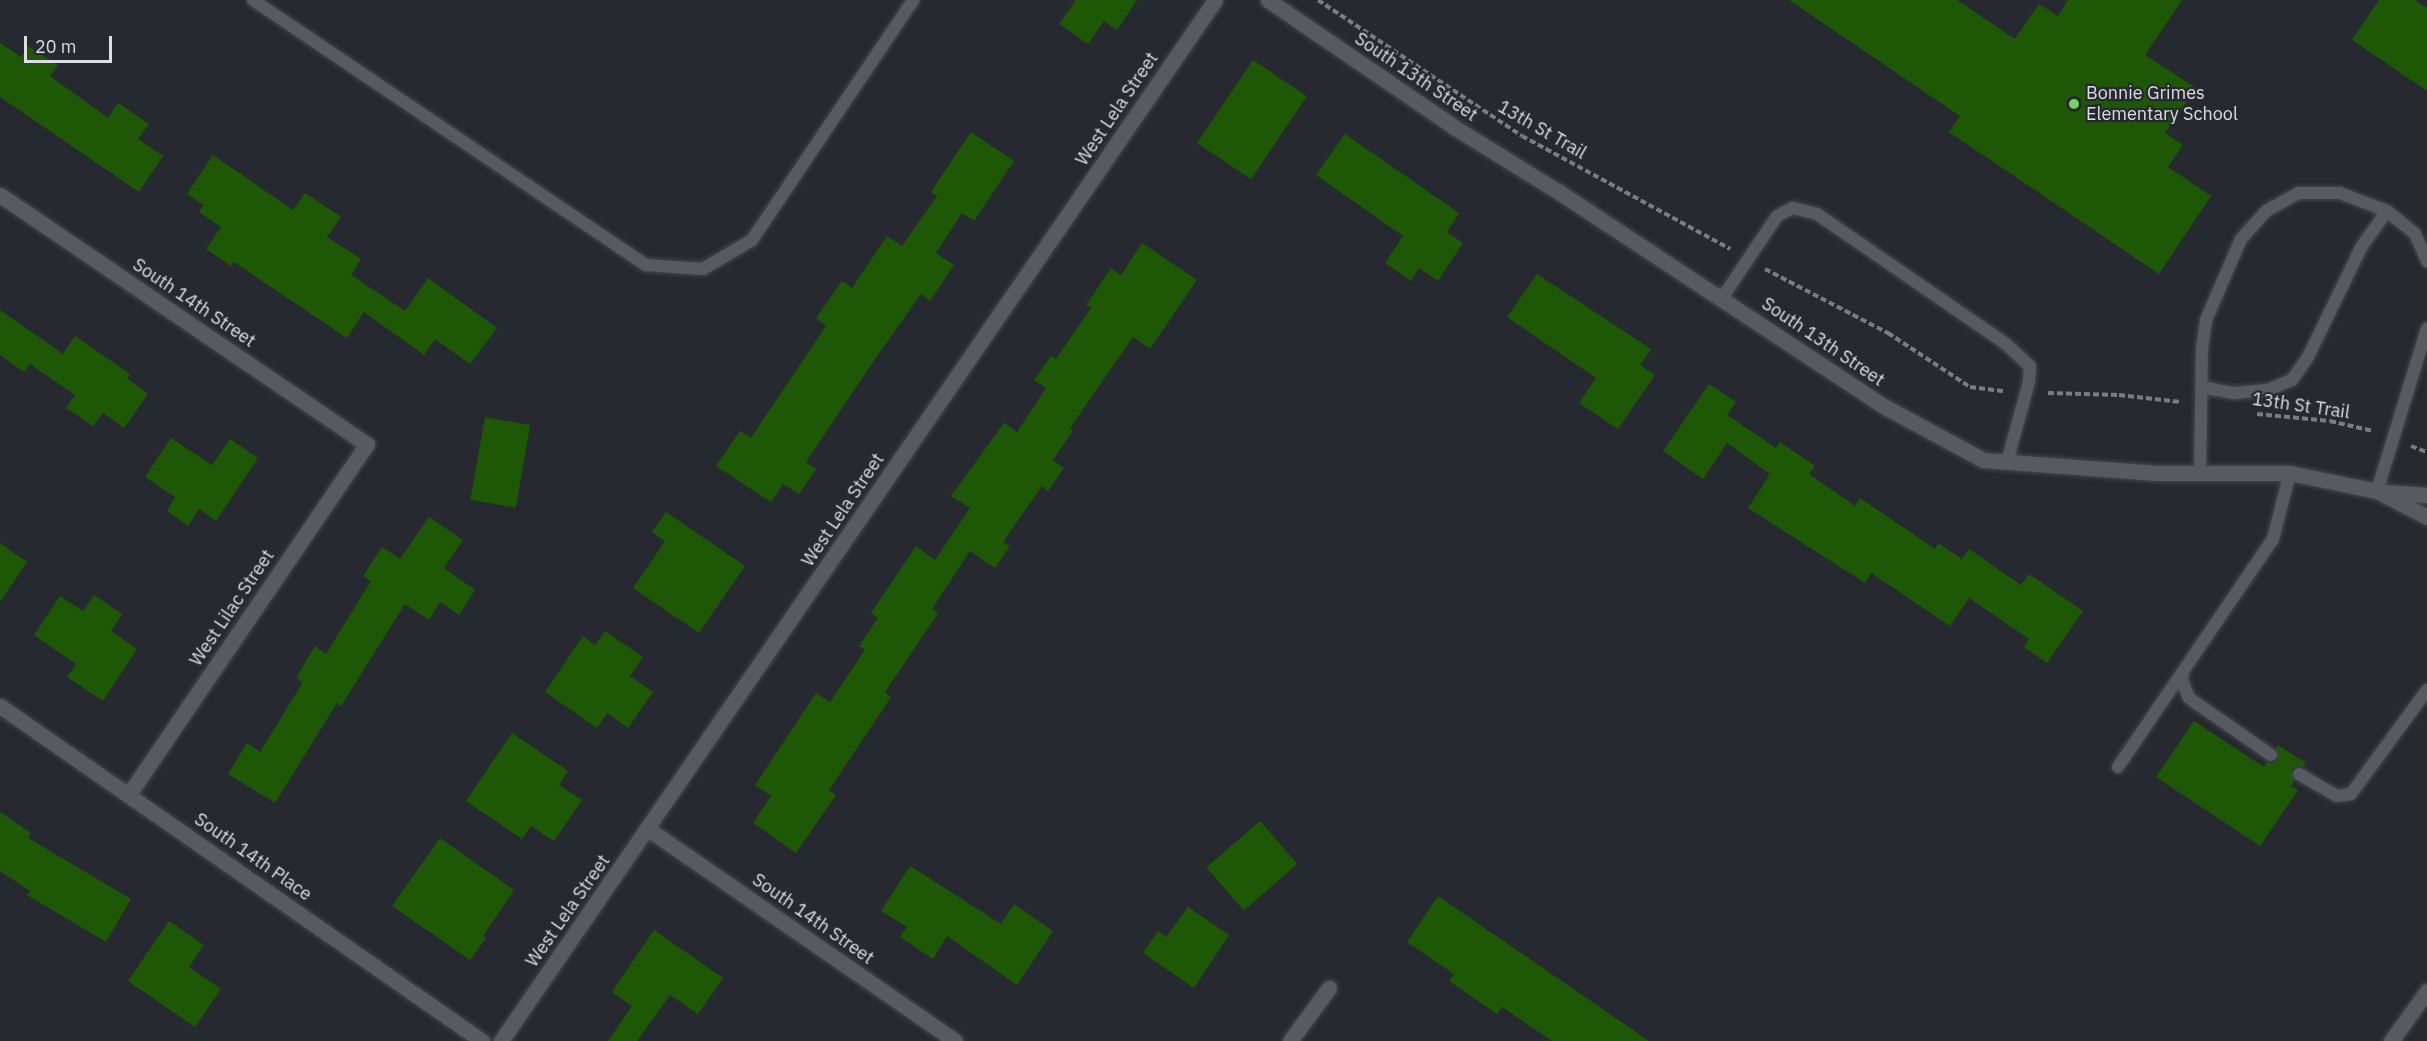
<!DOCTYPE html>
<html>
<head>
<meta charset="utf-8">
<style>
	body { margin:0 }
	#map { position:relative; width:2427px; height:1041px; overflow:hidden; background:#272930; font-family:"IBM Plex Sans",sans-serif }
	div>[style] { position:absolute }
	.building>* { inset:0; background:#1e5806; transform-origin:0 0 }
	.path>* { height:4px; margin-top:-2px; transform-origin:0; background:repeating-linear-gradient(90deg,#7b7c83 0 6px,transparent 0 9px) }
	.roads { filter:drop-shadow(0 0 2px #45464d) drop-shadow(0 0 2px #45464d) }
	.service>* { height:12px; margin:-6px; padding:0 6px; transform-origin:6px; border-radius:6px; background:#585a62 }
	.minor>* { height:15px; margin:-7.5px; padding:0 7.5px; transform-origin:7.5px; border-radius:7.5px; background:#585a62 }
	.tertiary>* { height:15px; margin:-7.5px; padding:0 7.5px; transform-origin:7.5px; border-radius:7.5px; background:#585a62 }
	.secondary>* { height:15px; margin:-7.5px; padding:0 7.5px; transform-origin:7.5px; border-radius:7.5px; background:#585a62 }
	.dots>* { width:16px; height:16px; translate:-50% -50%; box-sizing:border-box; border:3px solid #272930; border-radius:50% }
	span { translate:-50% -50%; white-space:nowrap; text-align:center; line-height:1.15; -webkit-text-stroke:4.5px #272930; paint-order:stroke }
	.street-label { font-size:18px; color:#dddee3 }
	.poi-label { font-size:18px; color:#dddee3 }
	.left { translate:0 -50%; text-align:left }
	.scale { position:absolute; left:24px; top:36px; width:88px; height:27px; box-sizing:border-box; border:3px solid #dddee3; border-top:0; padding-left:8px; font-size:18px; line-height:21px; white-space:nowrap; color:#dddee3; -webkit-text-stroke:4px #272930; paint-order:stroke }
</style>
</head>
<body>
<div id="map">
	<div class="building">
		<div style="clip-path:polygon(1073px 0,1137px 0,1117px 30px,1104px 21px,1088px 44px,1059px 24px,1075px 2px)"></div>
		<div style="clip-path:polygon(1789px 0,1957px 0,2015px 39px,2039px 4px,2058px 16px,2068px 0,2182px 0,2145px 55px,2196px 88px,2165px 133px,2183px 145px,2168px 167px,2211px 196px,2159px 274px,1949px 132px,1960px 116px)"></div>
		<div style="clip-path:polygon(2379px 0,2415px 0,2427px 8px,2427px 91px,2352px 40px)"></div>
		<div style="clip-path:polygon(0 43px,21px 57px,28px 46px,58px 65px,50px 76px,108px 118px,118px 103px,149px 124px,138px 139px,163px 156px,139px 192px,0 97px)"></div>
		<div style="left:1253px;top:60px;width:65px;height:100px;rotate:34deg"></div>
		<div style="clip-path:polygon(971px 132px,1014px 161px,974px 221px,962px 213px,936px 253px,954px 265px,930px 301px,921px 294px,875px 359px,806px 462px,816px 469px,799px 494px,783px 484px,771px 502px,716px 466px,740px 431px,751px 438px,826px 326px,816px 318px,842px 281px,852px 288px,887px 236px,902px 246px,937px 196px,931px 192px)"></div>
		<div style="clip-path:polygon(1345px 134px,1459px 213px,1447px 232px,1463px 243px,1438px 281px,1419px 268px,1411px 281px,1385px 263px,1403px 236px,1316px 175px)"></div>
		<div style="clip-path:polygon(213px 155px,293px 210px,305px 193px,341px 217px,327px 237px,361px 259px,351px 275px,405px 311px,428px 278px,497px 328px,470px 364px,435px 339px,424px 355px,364px 312px,347px 338px,234px 262px,231px 266px,206px 249px,221px 227px,199px 212px,204px 205px,187px 194px)"></div>
		<div style="clip-path:polygon(1142px 243px,1197px 280px,1150px 349px,1133px 337px,1070px 428px,1073px 430px,1053px 460px,1064px 468px,1048px 491px,1042px 486px,1003px 542px,1010px 546px,995px 568px,970px 551px,932px 609px,938px 613px,885px 692px,891px 697px,829px 790px,836px 795px,796px 853px,753px 823px,771px 796px,755px 785px,816px 693px,830px 702px,865px 650px,859px 646px,878px 618px,871px 613px,916px 546px,935px 560px,970px 508px,951px 496px,1004px 423px,1017px 432px,1046px 388px,1034px 380px,1051px 356px,1056px 359px,1091px 308px,1086px 305px,1111px 268px,1121px 275px)"></div>
		<div style="clip-path:polygon(1537px 274px,1651px 349px,1640px 365px,1655px 375px,1618px 429px,1579px 403px,1596px 378px,1507px 317px)"></div>
		<div style="clip-path:polygon(0 310px,63px 354px,75px 336px,130px 374px,127px 378px,148px 394px,124px 428px,103px 413px,93px 426px,66px 408px,75px 395px,30px 364px,24px 372px,0 355px)"></div>
		<div style="clip-path:polygon(1709px 384px,1736px 402px,1727px 415px,1776px 448px,1780px 442px,1815px 466px,1809px 474px,1855px 506px,1860px 498px,1935px 549px,1938px 543px,1962px 559px,1969px 549px,2021px 585px,2029px 574px,2083px 611px,2047px 663px,2024px 647px,2029px 639px,1969px 598px,1950px 626px,1871px 573px,1865px 583px,1748px 508px,1770px 474px,1727px 443px,1703px 479px,1663px 451px)"></div>
		<div style="left:485px;top:417px;width:46px;height:84px;rotate:10deg"></div>
		<div style="clip-path:polygon(171px 438px,212px 465px,230px 439px,258px 458px,216px 521px,199px 509px,188px 526px,167px 511px,175px 497px,145px 477px)"></div>
		<div style="clip-path:polygon(666px 512px,745px 566px,699px 633px,633px 588px,665px 541px,652px 532px)"></div>
		<div style="clip-path:polygon(429px 517px,463px 540px,444px 568px,475px 590px,459px 615px,440px 602px,429px 620px,405px 604px,341px 706px,337px 703px,275px 803px,228px 774px,247px 743px,260px 752px,303px 682px,296px 678px,315px 646px,326px 654px,371px 581px,363px 576px,382px 547px,400px 559px)"></div>
		<div style="clip-path:polygon(0 543px,27px 562px,0 602px)"></div>
		<div style="clip-path:polygon(94px 595px,122px 614px,111px 631px,137px 649px,103px 701px,67px 677px,76px 664px,34px 635px,60px 596px,83px 611px)"></div>
		<div style="clip-path:polygon(605px 631px,643px 657px,630px 676px,653px 692px,628px 728px,607px 713px,597px 728px,545px 692px,583px 636px,595px 645px)"></div>
		<div style="clip-path:polygon(2194px 721px,2264px 767px,2267px 762px,2274px 763px,2278px 759px,2276px 748px,2278px 745px,2306px 763px,2303px 767px,2295px 767px,2292px 770px,2294px 781px,2291px 786px,2298px 790px,2260px 846px,2156px 777px)"></div>
		<div style="clip-path:polygon(512px 733px,568px 771px,559px 785px,582px 800px,554px 841px,531px 826px,522px 839px,466px 801px)"></div>
		<div style="clip-path:polygon(0 812px,31px 833px,28px 838px,131px 899px,106px 942px,27px 895px,30px 891px,0 871px)"></div>
		<div style="left:1260px;top:821px;width:57px;height:71px;rotate:49deg"></div>
		<div style="clip-path:polygon(440px 838px,514px 890px,483px 936px,486px 938px,470px 960px,392px 906px)"></div>
		<div style="clip-path:polygon(910px 866px,1001px 924px,1014px 904px,1053px 931px,1017px 985px,947px 936px,933px 959px,900px 937px,907px 927px,881px 911px)"></div>
		<div style="clip-path:polygon(1438px 896px,1588px 999px,1649px 1041px,1552px 1041px,1502px 1007px,1497px 1014px,1449px 981px,1454px 974px,1407px 942px)"></div>
		<div style="clip-path:polygon(1188px 907px,1229px 935px,1194px 988px,1143px 953px,1158px 931px,1166px 937px)"></div>
		<div style="clip-path:polygon(169px 921px,204px 945px,189px 967px,221px 989px,195px 1027px,128px 981px)"></div>
		<div style="clip-path:polygon(654px 930px,723px 978px,698px 1014px,670px 995px,637px 1041px,608px 1041px,632px 1006px,612px 992px)"></div>
	</div>
	<div class="path">
		<div style="left:1318px;top:0;width:245px;rotate:33.7deg"></div>
		<div style="left:1522px;top:136px;width:237px;rotate:28.5deg"></div>
		<div style="left:1765px;top:269px;width:139px;rotate:27.5deg"></div>
		<div style="left:1888px;top:333px;width:98px;rotate:33.4deg"></div>
		<div style="left:1970px;top:387px;width:34px;rotate:7deg"></div>
		<div style="left:2048px;top:393px;width:71px;rotate:1.6deg"></div>
		<div style="left:2119px;top:395px;width:62px;rotate:6.4deg"></div>
		<div style="left:2257px;top:414px;width:73px;rotate:5.5deg"></div>
		<div style="left:2330px;top:421px;width:44px;rotate:13.1deg"></div>
		<div style="left:2411px;top:446px;width:17px;rotate:21deg"></div>
	</div>
	<div class="roads">
		<div class="service">
			<div style="left:253px;top:0;width:474px;rotate:34deg"></div>
			<div style="left:646px;top:265px;width:57px;rotate:4deg"></div>
			<div style="left:703px;top:269px;width:57px;rotate:-30.6deg"></div>
			<div style="left:752px;top:240px;width:289px;rotate:-56.1deg"></div>
			<div style="left:1722px;top:298px;width:99px;rotate:-56.1deg"></div>
			<div style="left:1777px;top:216px;width:18px;rotate:-27deg"></div>
			<div style="left:1793px;top:208px;width:25px;rotate:14deg"></div>
			<div style="left:1817px;top:214px;width:229px;rotate:34.5deg"></div>
			<div style="left:2006px;top:344px;width:33px;rotate:43deg"></div>
			<div style="left:2030px;top:366px;width:16px;rotate:94deg"></div>
			<div style="left:2029px;top:382px;width:83px;rotate:105.4deg"></div>
			<div style="left:2202px;top:387px;width:33px;rotate:11deg"></div>
			<div style="left:2234px;top:393px;width:34px;rotate:-5deg"></div>
			<div style="left:2268px;top:390px;width:26px;rotate:-23deg"></div>
			<div style="left:2292px;top:380px;width:28px;rotate:-55deg"></div>
			<div style="left:2308px;top:357px;width:123px;rotate:-64.1deg"></div>
			<div style="left:2362px;top:246px;width:43px;rotate:-54.5deg"></div>
			<div style="left:2200px;top:473px;width:124px;rotate:-89.1deg"></div>
			<div style="left:2202px;top:349px;width:29px;rotate:-82deg"></div>
			<div style="left:2206px;top:320px;width:88px;rotate:-66.6deg"></div>
			<div style="left:2241px;top:239px;width:38px;rotate:-48deg"></div>
			<div style="left:2266px;top:211px;width:37px;rotate:-29deg"></div>
			<div style="left:2298px;top:193px;width:42px"></div>
			<div style="left:2340px;top:193px;width:50px;rotate:21deg"></div>
			<div style="left:2387px;top:211px;width:36px;rotate:39deg"></div>
			<div style="left:2415px;top:234px;width:30px;rotate:66deg"></div>
			<div style="left:2377px;top:491px;width:170px;rotate:-72.9deg"></div>
			<div style="left:2183px;top:672px;width:8px;rotate:97deg"></div>
			<div style="left:2182px;top:680px;width:19px;rotate:69deg"></div>
			<div style="left:2189px;top:698px;width:100px;rotate:34.8deg"></div>
			<div style="left:2118px;top:767px;width:276px;rotate:-55.8deg"></div>
			<div style="left:2273px;top:539px;width:68px;rotate:-75.6deg"></div>
			<div style="left:2299px;top:774px;width:44px;rotate:30.1deg"></div>
			<div style="left:2337px;top:796px;width:14px;rotate:-8deg"></div>
			<div style="left:2351px;top:794px;width:129px;rotate:-53.8deg"></div>
		</div>
		<div class="minor">
			<div style="left:0;top:195px;width:443px;rotate:34.2deg"></div>
			<div style="left:367px;top:444px;width:423px;rotate:124.2deg"></div>
			<div style="left:0;top:706px;width:587px;rotate:34.8deg"></div>
			<div style="left:648px;top:829px;width:373px;rotate:34.6deg"></div>
			<div style="left:501px;top:1041px;width:1262px;rotate:-55.55deg"></div>
			<div style="left:1290px;top:1041px;width:66px;rotate:-53.7deg"></div>
		</div>
		<div class="tertiary">
			<div style="left:1268px;top:0;width:225px;rotate:34.3deg"></div>
			<div style="left:1454px;top:127px;width:123px;rotate:31.8deg"></div>
			<div style="left:1559px;top:192px;width:393px;rotate:33.4deg"></div>
			<div style="left:1887px;top:408px;width:109px;rotate:28.4deg"></div>
			<div style="left:1983px;top:460px;width:174px;rotate:4.3deg"></div>
			<div style="left:2157px;top:473px;width:133px"></div>
			<div style="left:2290px;top:473px;width:89px;rotate:11.7deg"></div>
			<div style="left:2377px;top:491px;width:56px;rotate:27.5deg"></div>
			<div style="left:2385px;top:492px;width:42px;rotate:4.1deg"></div>
		</div>
		<div class="secondary">
			<div style="left:2391px;top:1041px;width:62px;rotate:-54.2deg"></div>
		</div>
	</div>
	<div class="dots">
		<div style="left:2074px;top:104px;background:#75d25b"></div>
	</div>
	<div class="street-label">
		<span style="left:1416px;top:77px;rotate:34deg">South 13th Street</span>
		<span style="left:1117px;top:109px;rotate:-56deg">West Lela Street</span>
		<span style="left:1542px;top:130px;rotate:30deg">13th St Trail</span>
		<span style="left:194px;top:303px;rotate:34deg">South 14th Street</span>
		<span style="left:1823px;top:342px;rotate:34deg">South 13th Street</span>
		<span style="left:2301px;top:406px;rotate:8deg">13th St Trail</span>
		<span style="left:843px;top:510px;rotate:-56deg">West Lela Street</span>
		<span style="left:232px;top:608px;rotate:-56deg">West Lilac Street</span>
		<span style="left:253px;top:857px;rotate:35deg">South 14th Place</span>
		<span style="left:568px;top:911px;rotate:-55deg">West Lela Street</span>
		<span style="left:813px;top:919px;rotate:35deg">South 14th Street</span>
	</div>
	<div class="poi-label">
		<span class="left" style="left:2086px;top:104px">Bonnie Grimes<br>Elementary School</span>
	</div>
	<div class="scale">20 m</div>
</div>
</body>
</html>
